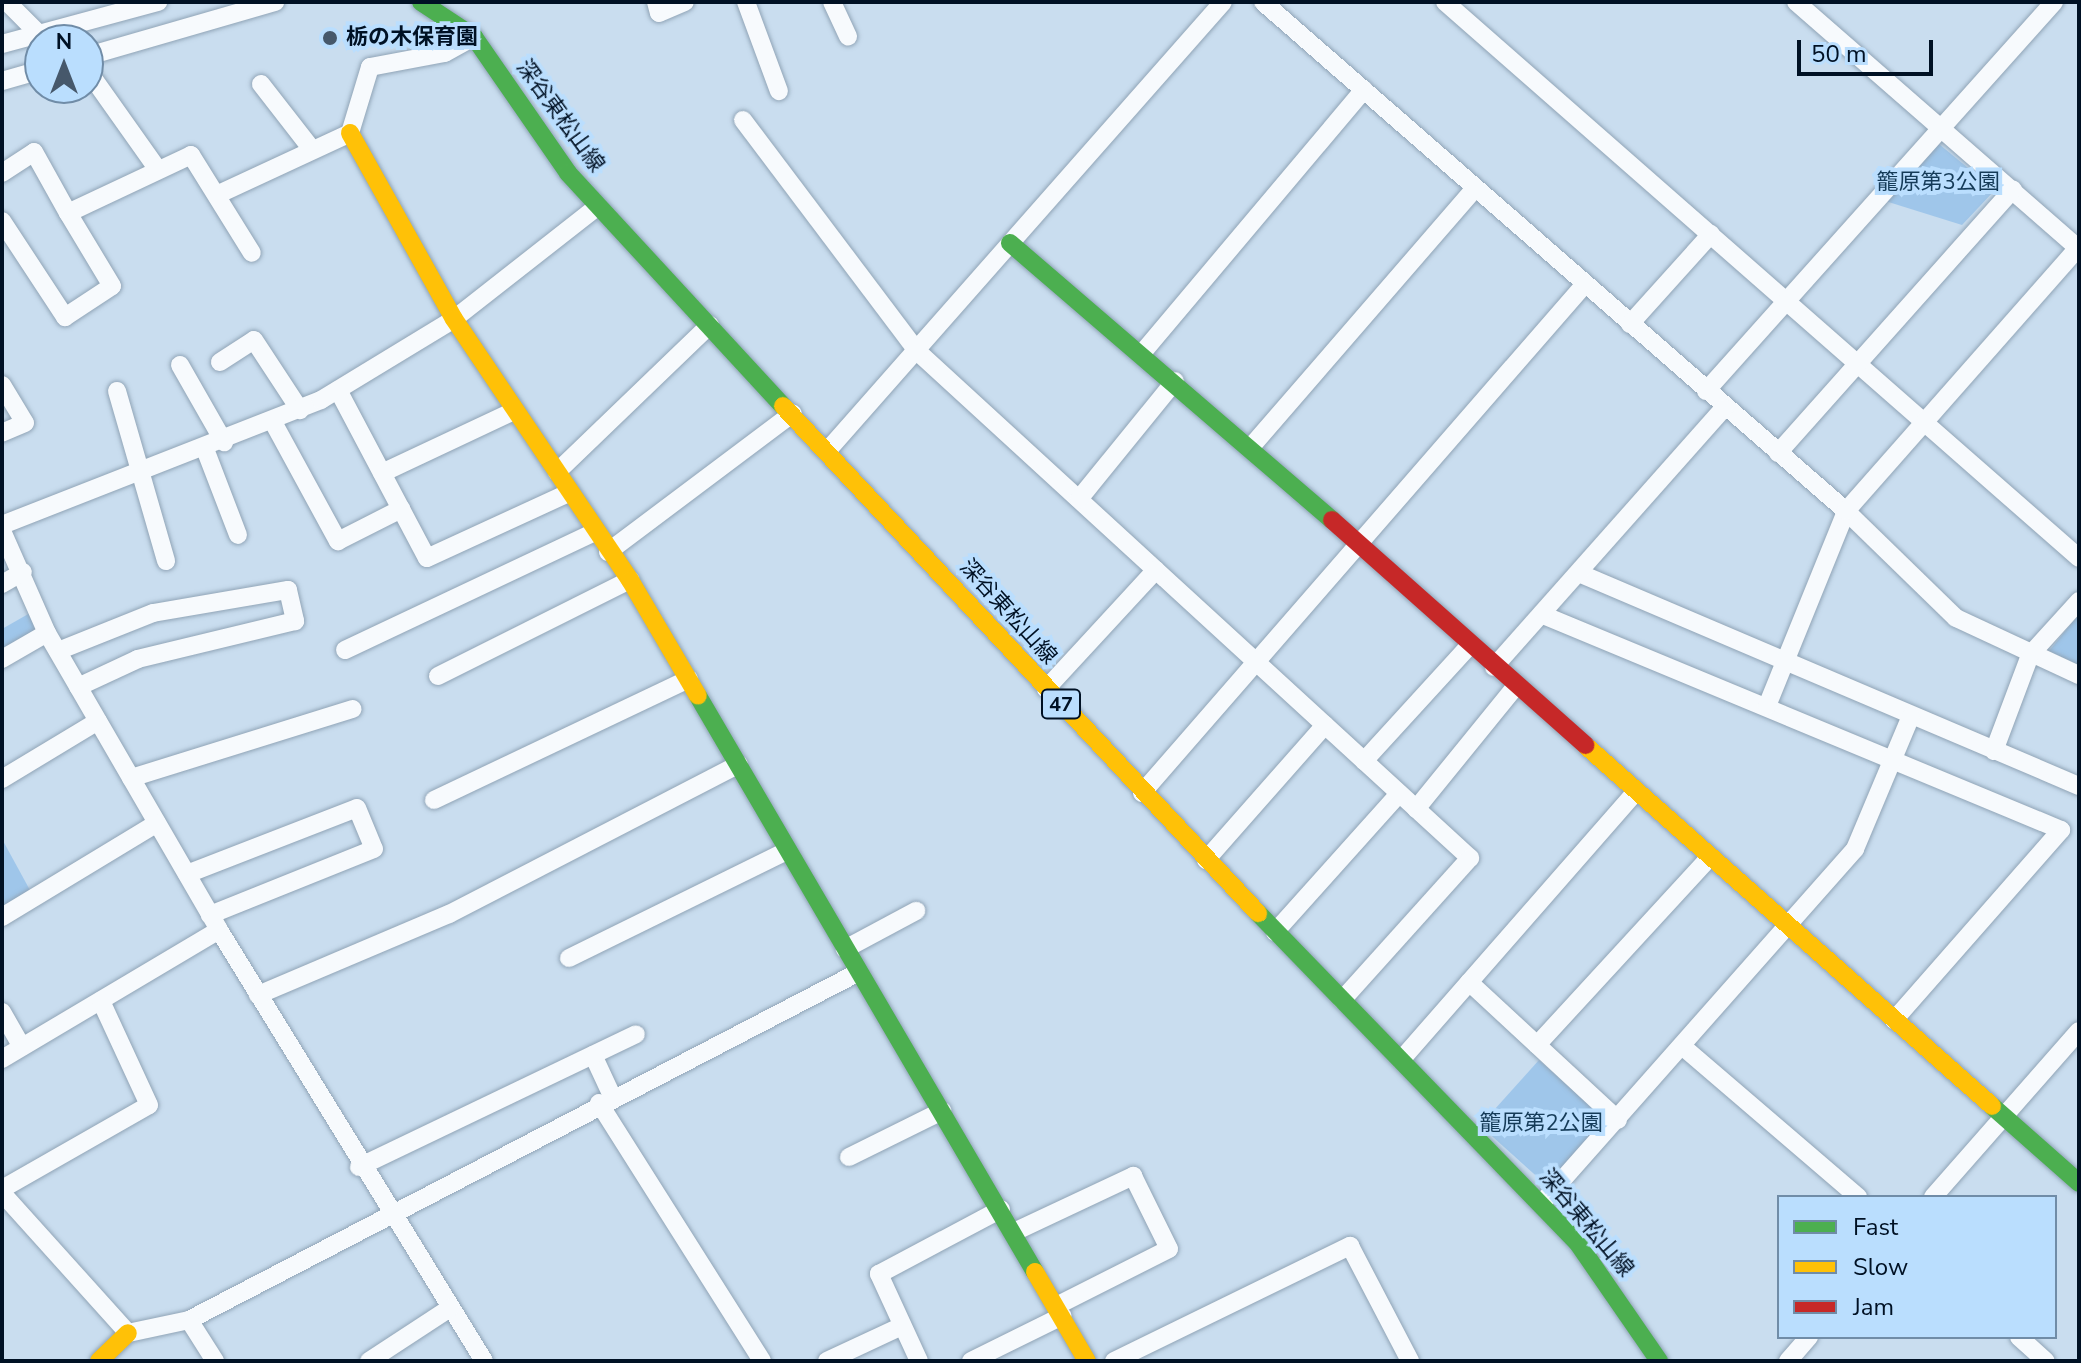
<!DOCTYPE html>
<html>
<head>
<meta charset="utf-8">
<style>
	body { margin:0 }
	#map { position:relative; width:2081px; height:1363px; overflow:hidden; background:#c9ddef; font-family:"Nunito Sans","Noto Sans JP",sans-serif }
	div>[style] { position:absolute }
	.green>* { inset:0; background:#9fc6ea; transform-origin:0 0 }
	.roads { filter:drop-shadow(0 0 2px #90a4b6) drop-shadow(0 0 2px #90a4b6) }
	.street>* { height:18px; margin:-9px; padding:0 9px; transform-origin:9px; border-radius:9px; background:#f7fafd }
	.fast>* { height:18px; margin:-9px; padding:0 9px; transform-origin:9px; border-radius:9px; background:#4caf50 }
	.slow>* { height:18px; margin:-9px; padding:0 9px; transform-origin:9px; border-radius:9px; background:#ffc107 }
	.jam>* { height:18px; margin:-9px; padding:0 9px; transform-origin:9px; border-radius:9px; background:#c62828 }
	.dots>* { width:22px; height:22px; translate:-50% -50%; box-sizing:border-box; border:4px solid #badefe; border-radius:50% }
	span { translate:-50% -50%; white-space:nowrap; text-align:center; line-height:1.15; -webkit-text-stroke:8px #badefe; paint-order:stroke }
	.shield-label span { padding:2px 6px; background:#badefe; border:2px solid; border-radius:6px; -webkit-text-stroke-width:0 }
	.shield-label { font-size:20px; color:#001124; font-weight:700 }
	.poi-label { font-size:22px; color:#001124; font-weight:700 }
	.left { translate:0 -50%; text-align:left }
	.street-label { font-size:22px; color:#001124 }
	.park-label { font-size:22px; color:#153b58 }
	.frame { position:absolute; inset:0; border:4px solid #001124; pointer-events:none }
	.legend { position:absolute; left:1777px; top:1195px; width:280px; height:144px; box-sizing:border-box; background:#badefe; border:2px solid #708ca7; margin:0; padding:10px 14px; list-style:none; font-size:24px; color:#001124 }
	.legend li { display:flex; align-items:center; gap:16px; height:40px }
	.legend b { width:40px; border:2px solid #708ca7 }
	.north { position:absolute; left:24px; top:24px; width:80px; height:80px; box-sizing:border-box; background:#badefe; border:2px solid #708ca7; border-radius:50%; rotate:0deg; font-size:22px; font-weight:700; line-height:32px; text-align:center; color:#001124 }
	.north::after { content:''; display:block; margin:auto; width:28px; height:36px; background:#46586b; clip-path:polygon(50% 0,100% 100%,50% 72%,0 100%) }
	.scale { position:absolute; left:1797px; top:40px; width:136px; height:36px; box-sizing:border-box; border:4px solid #001124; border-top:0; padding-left:10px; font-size:24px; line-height:28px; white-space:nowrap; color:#001124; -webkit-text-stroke:6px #badefe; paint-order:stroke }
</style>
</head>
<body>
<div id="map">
	<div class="green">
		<div style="clip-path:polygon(1934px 140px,1995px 190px,1962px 225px,1882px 200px)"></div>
		<div style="clip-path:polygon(30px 613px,39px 631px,2px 652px,2px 629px)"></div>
		<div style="clip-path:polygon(2079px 614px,2079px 665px,2049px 651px)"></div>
		<div style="clip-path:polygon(2px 839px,31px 892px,2px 909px)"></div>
		<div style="left:1539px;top:1060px;width:91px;height:88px;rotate:42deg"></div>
	</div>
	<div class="roads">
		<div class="street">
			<div style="left:7px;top:2px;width:45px;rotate:45deg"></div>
			<div style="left:656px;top:2px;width:11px;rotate:75deg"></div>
			<div style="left:659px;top:13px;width:28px;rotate:-23deg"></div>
			<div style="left:746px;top:2px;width:95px;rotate:69.7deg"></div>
			<div style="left:832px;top:2px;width:38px;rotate:65deg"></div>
			<div style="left:1263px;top:2px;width:774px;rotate:41.12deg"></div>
			<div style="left:1846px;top:511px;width:153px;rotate:44.2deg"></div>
			<div style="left:1956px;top:618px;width:136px;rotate:24.9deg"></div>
			<div style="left:1445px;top:2px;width:843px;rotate:41.25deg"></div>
			<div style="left:1796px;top:2px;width:376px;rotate:41.1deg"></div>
			<div style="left:2px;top:44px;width:162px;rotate:-15.1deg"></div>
			<div style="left:88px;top:56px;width:195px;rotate:-16.1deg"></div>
			<div style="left:88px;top:71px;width:118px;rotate:54.7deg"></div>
			<div style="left:2px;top:81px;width:40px;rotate:-16deg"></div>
			<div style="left:261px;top:84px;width:80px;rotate:52.1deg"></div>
			<div style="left:743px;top:120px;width:291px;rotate:53deg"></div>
			<div style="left:918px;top:352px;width:749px;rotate:42.51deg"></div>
			<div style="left:1470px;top:858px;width:191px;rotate:132deg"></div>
			<div style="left:2px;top:173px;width:38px;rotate:-33deg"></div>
			<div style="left:34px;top:152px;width:70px;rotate:60.9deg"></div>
			<div style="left:221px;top:193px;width:142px;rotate:-24.9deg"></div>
			<div style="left:350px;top:133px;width:69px;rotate:-73.1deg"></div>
			<div style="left:370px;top:67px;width:76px;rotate:-10.6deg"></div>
			<div style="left:445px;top:53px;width:33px;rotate:-29deg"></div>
			<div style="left:2px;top:221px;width:115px;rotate:56.7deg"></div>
			<div style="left:65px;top:317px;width:56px;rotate:-33.4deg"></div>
			<div style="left:112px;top:286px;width:85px;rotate:-121.1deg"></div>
			<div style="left:68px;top:213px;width:136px;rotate:-25.2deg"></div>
			<div style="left:191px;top:155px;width:115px;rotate:58.1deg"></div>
			<div style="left:1630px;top:324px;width:121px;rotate:-48deg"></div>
			<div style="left:1143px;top:352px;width:343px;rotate:-49.9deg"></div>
			<div style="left:220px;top:362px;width:40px;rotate:-32.9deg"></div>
			<div style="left:254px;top:340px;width:84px;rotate:56.7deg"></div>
			<div style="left:180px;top:365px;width:89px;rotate:60.3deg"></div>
			<div style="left:2px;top:385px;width:44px;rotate:58.8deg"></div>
			<div style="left:25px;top:423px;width:25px;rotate:157deg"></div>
			<div style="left:338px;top:390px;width:190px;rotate:62.1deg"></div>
			<div style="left:427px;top:558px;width:155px;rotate:-24.7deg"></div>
			<div style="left:117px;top:391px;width:177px;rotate:73.9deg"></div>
			<div style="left:1706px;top:391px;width:522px;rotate:-48.18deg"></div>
			<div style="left:273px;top:422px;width:136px;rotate:61.4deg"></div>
			<div style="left:338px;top:541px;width:71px;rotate:-26.9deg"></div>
			<div style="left:1250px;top:448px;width:344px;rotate:-49.1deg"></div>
			<div style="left:205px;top:449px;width:92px;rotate:69deg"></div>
			<div style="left:828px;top:450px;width:597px;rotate:-48.6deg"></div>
			<div style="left:1778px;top:453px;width:353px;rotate:-48.3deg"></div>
			<div style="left:557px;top:472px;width:212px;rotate:-43.9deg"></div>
			<div style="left:382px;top:473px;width:146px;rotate:-25.2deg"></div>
			<div style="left:1079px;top:499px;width:152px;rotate:-50.9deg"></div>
			<div style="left:2px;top:525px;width:343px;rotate:-21.4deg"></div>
			<div style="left:321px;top:400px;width:156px;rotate:-31.3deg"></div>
			<div style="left:454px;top:319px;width:183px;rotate:-38.1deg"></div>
			<div style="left:2px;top:531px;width:111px;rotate:66.2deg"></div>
			<div style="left:47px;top:633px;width:343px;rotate:59.9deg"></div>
			<div style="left:219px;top:930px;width:506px;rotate:58.41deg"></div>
			<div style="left:608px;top:552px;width:231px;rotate:-36.9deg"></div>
			<div style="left:1581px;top:574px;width:541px;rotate:23.06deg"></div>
			<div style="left:2px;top:584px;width:24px;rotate:-30deg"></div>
			<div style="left:1543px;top:615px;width:561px;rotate:22.54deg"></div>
			<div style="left:2061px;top:830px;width:253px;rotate:131.3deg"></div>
			<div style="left:345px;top:650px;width:276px;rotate:-25.3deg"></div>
			<div style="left:58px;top:651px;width:102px;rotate:-21.8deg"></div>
			<div style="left:153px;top:613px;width:137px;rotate:-9.7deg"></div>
			<div style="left:288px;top:590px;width:32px;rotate:77deg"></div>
			<div style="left:295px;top:621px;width:162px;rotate:166.4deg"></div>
			<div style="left:138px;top:659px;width:66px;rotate:155deg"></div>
			<div style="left:2px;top:659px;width:52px;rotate:-30deg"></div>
			<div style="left:1494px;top:667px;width:346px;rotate:-48.4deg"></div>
			<div style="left:438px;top:676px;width:215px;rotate:-26.6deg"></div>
			<div style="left:1046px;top:689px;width:162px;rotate:-47.3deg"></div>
			<div style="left:1767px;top:706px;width:210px;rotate:-67.9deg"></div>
			<div style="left:1846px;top:511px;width:352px;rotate:-48.6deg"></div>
			<div style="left:1994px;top:751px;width:103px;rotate:-69.4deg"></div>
			<div style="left:2030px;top:655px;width:73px;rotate:-47.8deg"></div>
			<div style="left:1364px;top:761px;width:157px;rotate:-47.6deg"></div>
			<div style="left:131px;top:778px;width:232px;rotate:-17.3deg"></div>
			<div style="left:2px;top:779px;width:112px;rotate:-31.1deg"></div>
			<div style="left:1142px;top:793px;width:675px;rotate:-48.97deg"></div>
			<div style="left:434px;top:800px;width:282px;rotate:-25.4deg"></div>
			<div style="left:1416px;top:809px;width:159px;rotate:-50.9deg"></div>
			<div style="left:1206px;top:860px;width:180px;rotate:-48.6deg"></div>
			<div style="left:187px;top:874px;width:182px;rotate:-21.2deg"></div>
			<div style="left:357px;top:808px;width:44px;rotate:67.5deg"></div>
			<div style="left:374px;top:849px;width:177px;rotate:158.1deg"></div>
			<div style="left:2px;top:917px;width:181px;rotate:-31.2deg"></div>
			<div style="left:1275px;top:932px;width:186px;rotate:-48.1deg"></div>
			<div style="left:845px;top:949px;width:81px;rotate:-28.2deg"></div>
			<div style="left:569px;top:958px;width:240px;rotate:-26.2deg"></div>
			<div style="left:1469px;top:982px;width:203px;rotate:42.8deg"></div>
			<div style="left:258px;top:995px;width:207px;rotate:-23deg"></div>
			<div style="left:449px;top:914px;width:326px;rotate:-27.3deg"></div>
			<div style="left:2px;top:1012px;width:40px;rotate:60.3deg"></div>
			<div style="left:1537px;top:1045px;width:255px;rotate:-47.4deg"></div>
			<div style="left:1682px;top:1046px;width:232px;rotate:40.6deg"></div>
			<div style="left:593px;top:1055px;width:45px;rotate:65.1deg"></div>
			<div style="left:2px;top:1059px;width:252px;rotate:-30.7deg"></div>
			<div style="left:1401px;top:1060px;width:356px;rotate:-48.8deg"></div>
			<div style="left:599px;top:1103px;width:305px;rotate:57.7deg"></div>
			<div style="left:849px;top:1157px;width:104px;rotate:-26.3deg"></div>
			<div style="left:359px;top:1167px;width:307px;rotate:-25.6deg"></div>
			<div style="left:2px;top:1189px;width:169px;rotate:-29.7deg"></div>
			<div style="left:149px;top:1105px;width:115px;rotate:-114.8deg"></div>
			<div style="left:2px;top:1193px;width:188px;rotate:48deg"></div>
			<div style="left:128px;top:1333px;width:62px;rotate:-12deg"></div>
			<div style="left:189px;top:1320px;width:755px;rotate:-27.45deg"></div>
			<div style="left:1933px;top:1197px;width:221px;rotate:-48.7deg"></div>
			<div style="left:1541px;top:1204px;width:474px;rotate:-48.5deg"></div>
			<div style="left:1855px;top:849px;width:144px;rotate:-67.2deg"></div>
			<div style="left:1014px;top:1232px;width:132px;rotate:-25.2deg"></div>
			<div style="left:1133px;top:1176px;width:81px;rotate:63.7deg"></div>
			<div style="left:1169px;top:1249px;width:127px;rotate:153.2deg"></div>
			<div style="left:189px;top:1320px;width:49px;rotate:57.6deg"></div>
			<div style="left:2019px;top:1337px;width:36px;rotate:42deg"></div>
			<div style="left:369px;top:1361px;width:97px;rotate:-33.2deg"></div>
			<div style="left:827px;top:1361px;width:83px;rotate:-25deg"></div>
			<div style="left:919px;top:1361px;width:96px;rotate:-114.7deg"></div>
			<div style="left:879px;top:1274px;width:138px;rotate:-28deg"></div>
			<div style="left:971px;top:1361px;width:102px;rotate:-26.3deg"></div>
			<div style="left:1114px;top:1361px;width:263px;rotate:-26deg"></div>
			<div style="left:1350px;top:1246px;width:130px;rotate:62.4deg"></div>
			<div style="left:1788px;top:1361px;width:32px;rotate:-49deg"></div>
		</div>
		<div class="fast">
			<div style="left:421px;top:2px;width:64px;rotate:33.4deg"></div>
			<div style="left:474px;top:37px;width:165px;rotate:55.3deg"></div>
			<div style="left:568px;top:173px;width:317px;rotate:47.3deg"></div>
			<div style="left:1010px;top:243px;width:425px;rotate:40.7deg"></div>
			<div style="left:698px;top:696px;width:667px;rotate:59.67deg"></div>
			<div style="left:1258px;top:913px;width:458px;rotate:45.9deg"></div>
			<div style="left:1577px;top:1242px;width:145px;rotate:55.4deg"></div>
			<div style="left:1992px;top:1106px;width:116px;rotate:41.5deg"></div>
		</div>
		<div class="slow">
			<div style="left:350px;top:133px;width:213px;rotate:60.8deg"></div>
			<div style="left:454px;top:319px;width:315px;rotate:56deg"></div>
			<div style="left:630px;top:580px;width:134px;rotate:59.6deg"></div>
			<div style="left:783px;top:406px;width:695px;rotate:46.87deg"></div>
			<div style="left:1585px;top:745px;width:544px;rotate:41.57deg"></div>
			<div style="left:1035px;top:1272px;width:103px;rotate:59.7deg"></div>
			<div style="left:99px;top:1361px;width:40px;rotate:-44deg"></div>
		</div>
		<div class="jam">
			<div style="left:1332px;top:520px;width:339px;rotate:41.6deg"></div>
		</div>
	</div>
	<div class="dots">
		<div style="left:330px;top:38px;background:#46586b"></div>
	</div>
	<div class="shield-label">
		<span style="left:1061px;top:704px">47</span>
	</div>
	<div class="poi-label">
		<span class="left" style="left:346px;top:38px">栃の木保育園</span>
	</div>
	<div class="street-label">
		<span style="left:560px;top:116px;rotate:54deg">深谷東松山線</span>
		<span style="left:1008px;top:612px;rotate:48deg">深谷東松山線</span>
		<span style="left:1586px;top:1223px;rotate:50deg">深谷東松山線</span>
	</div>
	<div class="park-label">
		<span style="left:1938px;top:183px">籠原第3公園</span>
		<span style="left:1541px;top:1124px">籠原第2公園</span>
	</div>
	<div class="frame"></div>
	<ul class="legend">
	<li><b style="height:10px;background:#4caf50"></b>Fast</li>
	<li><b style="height:10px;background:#ffc107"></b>Slow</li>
	<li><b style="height:10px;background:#c62828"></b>Jam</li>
	</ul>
	<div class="north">N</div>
	<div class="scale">50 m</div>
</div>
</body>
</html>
